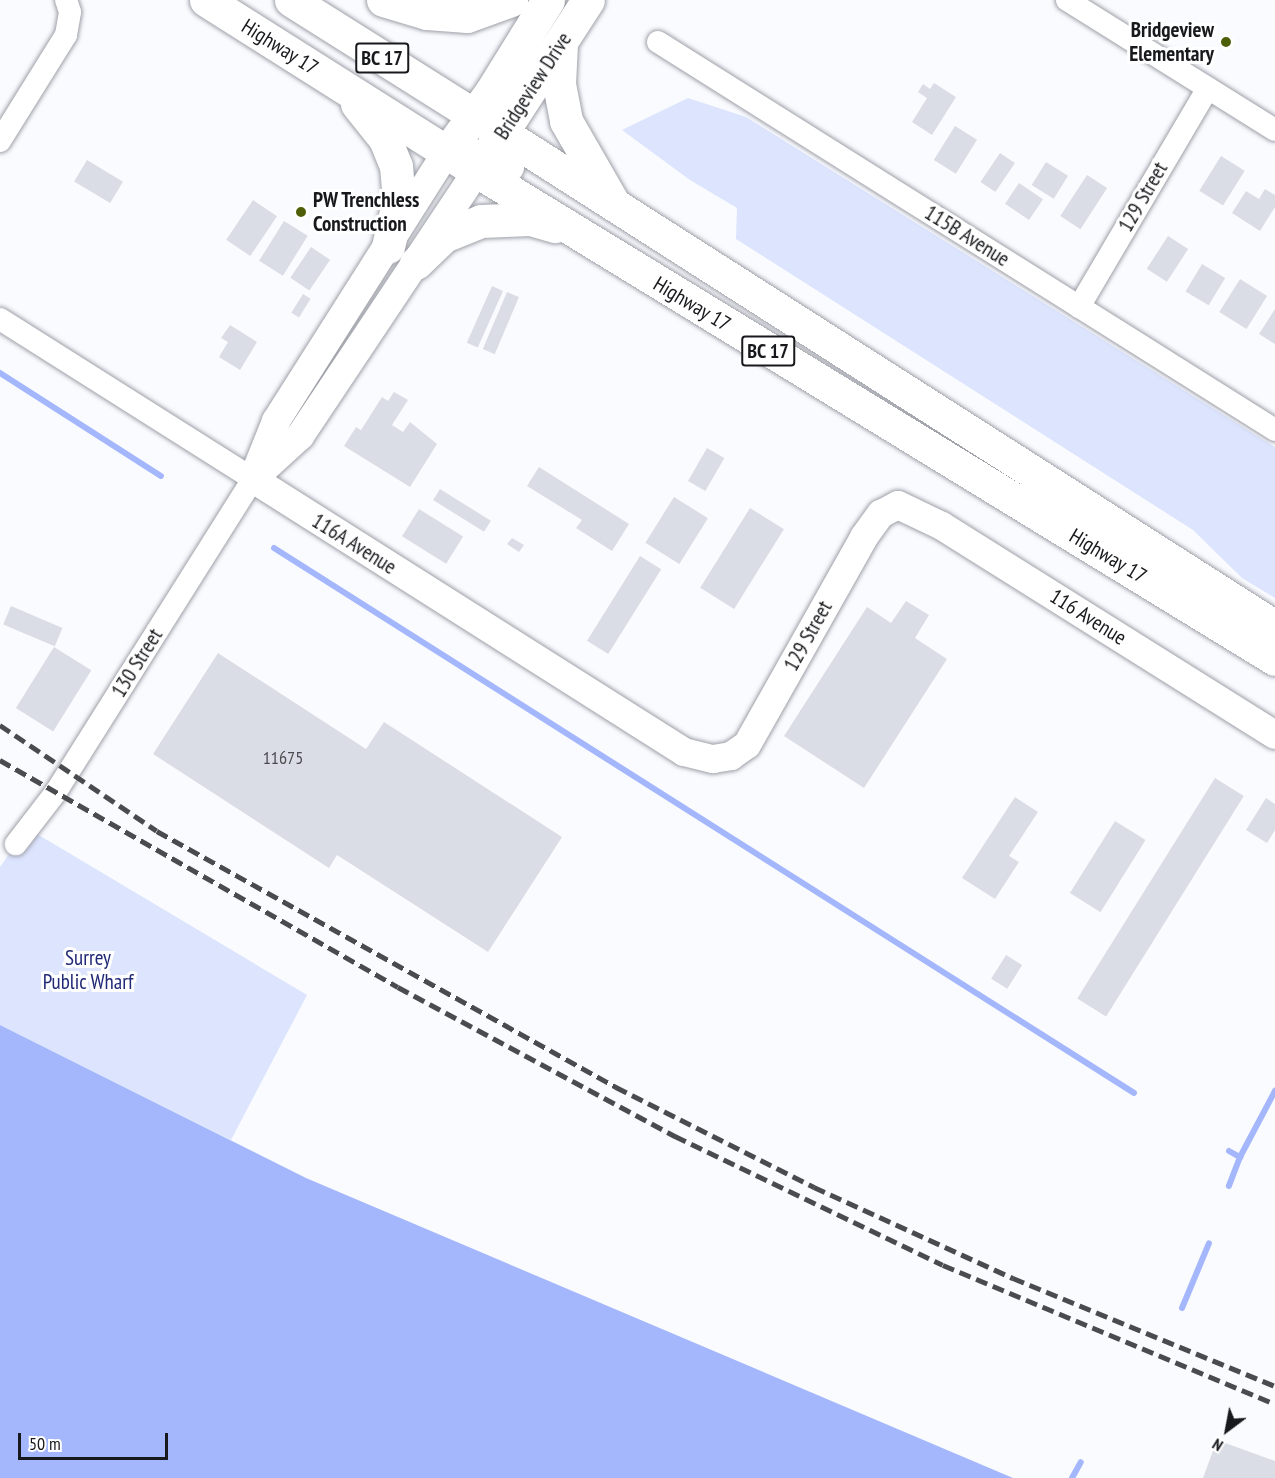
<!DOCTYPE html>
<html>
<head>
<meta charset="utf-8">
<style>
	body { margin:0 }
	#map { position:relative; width:1275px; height:1478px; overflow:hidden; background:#fafbff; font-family:"PT Sans Narrow",sans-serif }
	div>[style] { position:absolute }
	.green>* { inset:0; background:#dce4fe }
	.water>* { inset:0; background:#a4b7fc }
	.stream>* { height:6px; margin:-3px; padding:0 3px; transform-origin:3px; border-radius:3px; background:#a4b7fc }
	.building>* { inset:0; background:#dbdde6; transform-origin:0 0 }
	.roads { filter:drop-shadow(0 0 2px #9ea0a8) drop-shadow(0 0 2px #9ea0a8) }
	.minor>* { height:22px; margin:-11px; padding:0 11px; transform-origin:11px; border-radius:11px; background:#fff }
	.tertiary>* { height:28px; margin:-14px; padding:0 14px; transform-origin:14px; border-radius:14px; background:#fff }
	.primary>* { height:33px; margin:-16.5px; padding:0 16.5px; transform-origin:16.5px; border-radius:16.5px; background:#fff }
	.trunk>* { height:33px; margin:-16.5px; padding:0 16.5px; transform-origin:16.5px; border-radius:16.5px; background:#fff }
	.motorway>* { height:33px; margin:-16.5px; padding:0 16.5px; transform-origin:16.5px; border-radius:16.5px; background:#fff }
	.rail>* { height:4.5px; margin-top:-2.25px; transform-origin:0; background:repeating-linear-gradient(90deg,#4a4b4f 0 12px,transparent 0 18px) }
	.dots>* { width:16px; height:16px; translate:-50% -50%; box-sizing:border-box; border:3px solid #fff; border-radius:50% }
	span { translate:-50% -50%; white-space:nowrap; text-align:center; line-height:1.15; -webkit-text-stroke:6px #fff; paint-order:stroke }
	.number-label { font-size:18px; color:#494a4e }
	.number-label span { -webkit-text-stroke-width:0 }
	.shield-label span { padding:2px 4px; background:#fff; border:2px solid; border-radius:4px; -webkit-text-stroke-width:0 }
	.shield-label { font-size:20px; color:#18191c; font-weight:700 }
	.poi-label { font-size:21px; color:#18191c; font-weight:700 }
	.right { translate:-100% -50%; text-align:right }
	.left { translate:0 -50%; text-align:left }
	.street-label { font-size:21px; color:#18191c }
	.park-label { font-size:21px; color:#202976 }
	.north { position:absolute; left:1197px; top:1400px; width:60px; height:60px; -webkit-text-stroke:4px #fff; paint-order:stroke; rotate:212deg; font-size:16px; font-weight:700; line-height:24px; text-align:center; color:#18191c }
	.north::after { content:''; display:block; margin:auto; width:21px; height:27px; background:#18191c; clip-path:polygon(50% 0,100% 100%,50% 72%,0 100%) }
	.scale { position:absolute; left:18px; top:1433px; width:150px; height:27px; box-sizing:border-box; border:3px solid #18191c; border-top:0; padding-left:8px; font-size:18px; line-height:21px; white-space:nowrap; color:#18191c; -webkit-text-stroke:4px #fff; paint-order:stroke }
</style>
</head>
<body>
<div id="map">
	<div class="green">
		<div style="clip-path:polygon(688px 98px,746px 117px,1275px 447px,1275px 598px,1242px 578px,1193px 530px,736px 239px,737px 208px,690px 180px,622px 130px)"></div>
		<div style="clip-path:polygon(27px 828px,307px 995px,231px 1140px,0 1025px,0 867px)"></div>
	</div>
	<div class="water">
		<div style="clip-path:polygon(0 1025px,306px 1178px,1013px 1478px,0 1478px)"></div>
	</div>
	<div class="stream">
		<div style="left:0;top:373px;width:191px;rotate:32.6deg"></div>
		<div style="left:274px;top:548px;width:1018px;rotate:32.36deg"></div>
		<div style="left:1229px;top:1151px;width:13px;rotate:29deg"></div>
		<div style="left:1240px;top:1157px;width:31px;rotate:111deg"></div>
		<div style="left:1240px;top:1157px;width:75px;rotate:-62.1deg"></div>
		<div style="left:1182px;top:1308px;width:70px;rotate:-67.4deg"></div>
		<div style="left:1072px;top:1478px;width:18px;rotate:-61deg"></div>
	</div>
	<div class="building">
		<div style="clip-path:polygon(934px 83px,956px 97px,932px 135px,912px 122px,927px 98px,918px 92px,923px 84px,930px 89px)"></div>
		<div style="left:955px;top:126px;width:26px;height:40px;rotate:32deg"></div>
		<div style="left:1000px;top:153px;width:18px;height:35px;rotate:34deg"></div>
		<div style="left:1221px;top:156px;width:28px;height:41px;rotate:32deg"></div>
		<div style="left:87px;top:160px;width:42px;height:25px;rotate:31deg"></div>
		<div style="left:1046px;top:162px;width:26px;height:27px;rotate:32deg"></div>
		<div style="left:1087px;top:175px;width:24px;height:49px;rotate:33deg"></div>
		<div style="left:1019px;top:183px;width:29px;height:25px;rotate:34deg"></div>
		<div style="clip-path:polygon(1265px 189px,1275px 195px,1275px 207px,1260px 231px,1232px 213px,1246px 191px,1259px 199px)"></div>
		<div style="left:253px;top:200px;width:29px;height:48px;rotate:34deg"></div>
		<div style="left:284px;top:221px;width:28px;height:47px;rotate:32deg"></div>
		<div style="left:1168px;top:236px;width:24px;height:39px;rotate:33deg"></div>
		<div style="left:311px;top:247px;width:23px;height:37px;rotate:34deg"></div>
		<div style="left:1202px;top:264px;width:27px;height:32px;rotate:31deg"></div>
		<div style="left:1240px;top:279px;width:32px;height:39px;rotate:32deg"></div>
		<div style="left:492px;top:286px;width:12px;height:62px;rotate:24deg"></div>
		<div style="left:507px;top:292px;width:13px;height:62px;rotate:23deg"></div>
		<div style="left:303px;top:294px;width:9px;height:22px;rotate:32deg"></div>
		<div style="clip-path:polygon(1275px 309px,1275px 344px,1259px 334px)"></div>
		<div style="clip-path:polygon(230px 325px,257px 342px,240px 370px,219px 357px,228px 342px,221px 338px)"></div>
		<div style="clip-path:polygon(394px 392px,408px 400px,392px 425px,403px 432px,410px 422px,437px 444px,410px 487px,344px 446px,356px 427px,361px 430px,382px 397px,388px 401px)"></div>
		<div style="left:707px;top:448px;width:20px;height:38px;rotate:30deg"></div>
		<div style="clip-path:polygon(539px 467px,629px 524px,612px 551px,576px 528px,582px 520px,527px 486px)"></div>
		<div style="left:440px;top:489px;width:60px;height:13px;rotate:32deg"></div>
		<div style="left:674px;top:497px;width:40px;height:54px;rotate:32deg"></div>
		<div style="left:750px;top:508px;width:40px;height:94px;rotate:32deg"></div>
		<div style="left:419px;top:509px;width:52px;height:32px;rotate:32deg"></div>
		<div style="clip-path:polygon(512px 538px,524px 545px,519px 552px,507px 544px)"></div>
		<div style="left:640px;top:556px;width:25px;height:100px;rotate:32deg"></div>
		<div style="clip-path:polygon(906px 601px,929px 615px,915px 638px,947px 659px,864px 788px,784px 736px,867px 607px,891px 623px)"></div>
		<div style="left:11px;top:606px;width:56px;height:20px;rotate:23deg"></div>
		<div style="left:54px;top:647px;width:44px;height:72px;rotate:32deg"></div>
		<div style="clip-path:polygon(218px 653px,366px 749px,384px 722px,562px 837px,488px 952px,337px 855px,329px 868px,153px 754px)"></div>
		<div style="left:1215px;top:778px;width:34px;height:260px;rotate:32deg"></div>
		<div style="clip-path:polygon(1015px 797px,1038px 812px,1009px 856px,1019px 862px,995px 899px,962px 878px)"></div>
		<div style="clip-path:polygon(1266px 798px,1275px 804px,1275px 830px,1267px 843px,1246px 830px)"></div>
		<div style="left:1115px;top:821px;width:36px;height:85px;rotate:32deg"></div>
		<div style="left:1006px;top:955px;width:19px;height:28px;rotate:32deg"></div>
		<div style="clip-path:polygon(1217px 1440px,1275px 1461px,1275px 1478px,1203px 1478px)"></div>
	</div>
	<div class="roads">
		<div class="minor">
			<div style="left:1067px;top:0;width:245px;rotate:32deg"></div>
			<div style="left:658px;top:42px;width:729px;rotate:32.16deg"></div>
			<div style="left:0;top:141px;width:125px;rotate:-58.1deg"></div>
			<div style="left:66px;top:35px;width:23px;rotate:-80deg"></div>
			<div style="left:70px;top:12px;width:13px;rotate:-108deg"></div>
			<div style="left:1079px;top:307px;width:254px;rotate:-59.5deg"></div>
			<div style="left:0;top:319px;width:299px;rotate:32.3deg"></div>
			<div style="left:253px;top:479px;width:370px;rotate:122.2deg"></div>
			<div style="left:56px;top:792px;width:66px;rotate:127.6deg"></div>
		</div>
		<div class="tertiary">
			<div style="left:256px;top:471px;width:54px;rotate:-68.2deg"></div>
			<div style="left:276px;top:421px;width:319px;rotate:-57.6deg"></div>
			<div style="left:253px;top:479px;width:510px;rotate:32.35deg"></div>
			<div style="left:684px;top:752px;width:30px;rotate:14deg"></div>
			<div style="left:713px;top:759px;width:18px;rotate:-9deg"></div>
			<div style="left:731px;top:756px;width:19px;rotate:-35deg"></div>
			<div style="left:747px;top:745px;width:239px;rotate:-60.6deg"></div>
			<div style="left:864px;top:537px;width:29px;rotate:-54deg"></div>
			<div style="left:881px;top:514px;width:19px;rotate:-28deg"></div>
			<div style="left:898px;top:505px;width:49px;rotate:25.5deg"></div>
			<div style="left:942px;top:526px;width:393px;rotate:32.1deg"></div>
			<div style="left:253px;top:479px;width:64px;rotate:-42.5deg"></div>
			<div style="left:300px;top:436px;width:319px;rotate:-56.3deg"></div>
		</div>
		<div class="primary">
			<div style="left:447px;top:152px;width:74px;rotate:-53.7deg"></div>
			<div style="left:491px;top:92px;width:108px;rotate:-58.2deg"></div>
			<div style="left:486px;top:157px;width:187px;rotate:-57deg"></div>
		</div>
		<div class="trunk">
			<div style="left:206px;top:0;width:312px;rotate:32.3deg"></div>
			<div style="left:291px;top:0;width:249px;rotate:32.2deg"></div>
			<div style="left:383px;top:0;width:46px;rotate:16.5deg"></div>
			<div style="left:427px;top:13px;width:40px;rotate:4.3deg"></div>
			<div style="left:467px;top:16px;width:47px;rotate:-20deg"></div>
			<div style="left:357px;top:104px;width:45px;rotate:51.3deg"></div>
			<div style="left:385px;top:139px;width:29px;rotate:68deg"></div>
			<div style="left:396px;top:166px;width:32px;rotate:85deg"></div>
			<div style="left:399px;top:198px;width:50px;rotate:102.7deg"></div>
		</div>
		<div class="motorway">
			<div style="left:561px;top:44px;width:40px;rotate:92.9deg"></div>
			<div style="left:559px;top:84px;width:38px;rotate:79deg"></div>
			<div style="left:566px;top:121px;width:92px;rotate:60.1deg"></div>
			<div style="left:502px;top:133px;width:917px;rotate:32.58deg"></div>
			<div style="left:447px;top:152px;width:39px;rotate:7deg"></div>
			<div style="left:486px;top:157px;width:23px;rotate:23deg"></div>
			<div style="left:477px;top:171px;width:935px;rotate:31.45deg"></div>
			<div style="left:416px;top:263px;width:39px;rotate:-44deg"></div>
			<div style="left:444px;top:236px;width:40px;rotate:-22deg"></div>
			<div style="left:481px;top:221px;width:49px;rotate:-2.3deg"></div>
			<div style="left:530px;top:219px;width:26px;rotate:16deg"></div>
		</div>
	</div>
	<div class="rail">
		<div style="left:0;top:725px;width:189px;rotate:34deg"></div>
		<div style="left:157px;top:831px;width:526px;rotate:29.15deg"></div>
		<div style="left:616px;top:1087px;width:222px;rotate:26.8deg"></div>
		<div style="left:814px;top:1187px;width:219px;rotate:24.6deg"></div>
		<div style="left:1013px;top:1278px;width:283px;rotate:22.4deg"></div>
		<div style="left:0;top:760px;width:458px;rotate:29.7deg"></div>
		<div style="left:398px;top:987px;width:315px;rotate:28.3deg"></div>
		<div style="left:675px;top:1136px;width:297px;rotate:25.7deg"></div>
		<div style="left:943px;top:1265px;width:360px;rotate:22.7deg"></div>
	</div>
	<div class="dots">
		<div style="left:1226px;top:42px;background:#4e6007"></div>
		<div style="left:301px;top:212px;background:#4e6007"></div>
	</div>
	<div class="number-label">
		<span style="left:283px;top:758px">11675</span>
	</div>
	<div class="shield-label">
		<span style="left:382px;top:58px">BC 17</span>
		<span style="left:768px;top:351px">BC 17</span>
	</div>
	<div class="poi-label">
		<span class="right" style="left:1214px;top:42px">Bridgeview<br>Elementary</span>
		<span class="left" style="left:313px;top:212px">PW Trenchless<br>Construction</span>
	</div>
	<div class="street-label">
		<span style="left:280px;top:47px;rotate:32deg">Highway 17</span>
		<span style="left:533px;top:86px;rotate:-57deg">Bridgeview Drive</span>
		<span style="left:1143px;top:197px;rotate:-60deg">129 Street</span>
		<span style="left:967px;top:236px;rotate:32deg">115B Avenue</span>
		<span style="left:692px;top:304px;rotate:31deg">Highway 17</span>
		<span style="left:354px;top:544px;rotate:32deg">116A Avenue</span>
		<span style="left:1108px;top:556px;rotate:31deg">Highway 17</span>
		<span style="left:1088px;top:617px;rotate:32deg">116 Avenue</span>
		<span style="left:808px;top:636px;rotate:-61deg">129 Street</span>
		<span style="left:137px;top:663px;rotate:-58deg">130 Street</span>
	</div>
	<div class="park-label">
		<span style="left:88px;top:970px">Surrey<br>Public Wharf</span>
	</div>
	<div class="north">N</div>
	<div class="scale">50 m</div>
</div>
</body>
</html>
